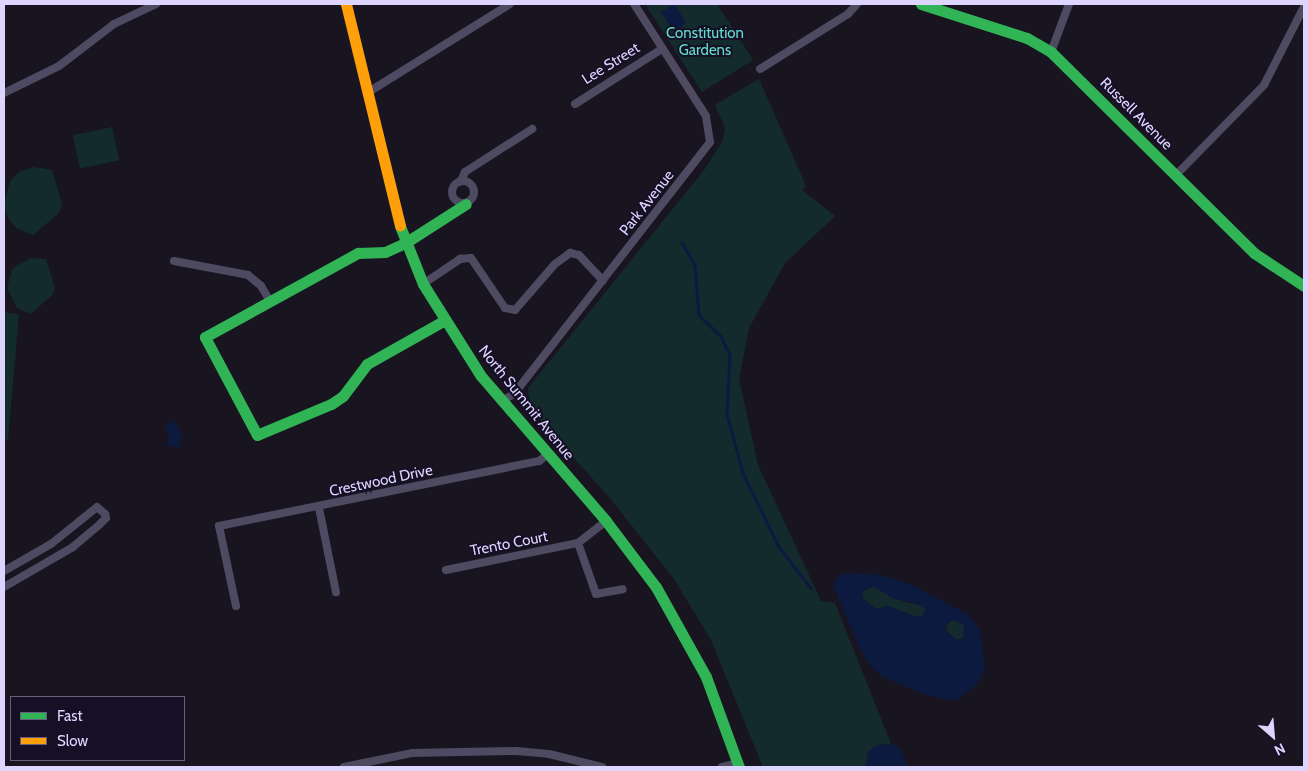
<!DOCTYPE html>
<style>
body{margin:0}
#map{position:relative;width:1308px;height:771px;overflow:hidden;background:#181521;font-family:Cabin,sans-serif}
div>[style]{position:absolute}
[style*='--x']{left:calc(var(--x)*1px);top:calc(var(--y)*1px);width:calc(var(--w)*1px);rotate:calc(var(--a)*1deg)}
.green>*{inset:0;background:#142b2e;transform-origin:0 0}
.round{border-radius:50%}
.water>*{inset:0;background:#0c1a40}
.stream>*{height:2.5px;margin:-1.25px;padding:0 1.25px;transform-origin:1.25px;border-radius:1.25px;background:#0c1a40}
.street>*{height:8px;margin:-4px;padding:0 4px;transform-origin:4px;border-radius:4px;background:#4e4a62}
.street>.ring{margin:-4px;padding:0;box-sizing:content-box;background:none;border:8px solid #4e4a62;border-radius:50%}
.fast>*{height:11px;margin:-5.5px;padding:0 5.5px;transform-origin:5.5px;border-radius:5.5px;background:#30b455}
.slow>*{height:11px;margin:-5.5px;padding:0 5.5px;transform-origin:5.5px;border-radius:5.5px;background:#ff9f0a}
span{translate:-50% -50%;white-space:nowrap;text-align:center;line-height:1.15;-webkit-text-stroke:4px #161026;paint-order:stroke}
.park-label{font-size:15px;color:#62ddcb}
.street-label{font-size:15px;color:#ded5fe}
.frame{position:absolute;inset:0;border:5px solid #ded5fe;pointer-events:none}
.legend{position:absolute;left:10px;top:696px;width:175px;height:65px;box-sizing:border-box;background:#161026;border:1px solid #665f7c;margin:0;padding:6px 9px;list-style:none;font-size:15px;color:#ded5fe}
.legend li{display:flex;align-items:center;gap:10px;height:25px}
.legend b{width:25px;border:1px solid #665f7c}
.north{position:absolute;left:1248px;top:711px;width:50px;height:50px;-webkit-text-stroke:4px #161026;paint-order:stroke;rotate:153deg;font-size:14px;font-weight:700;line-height:20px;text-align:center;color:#ded5fe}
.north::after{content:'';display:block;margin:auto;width:18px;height:22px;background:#ded5fe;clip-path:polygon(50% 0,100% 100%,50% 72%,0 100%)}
</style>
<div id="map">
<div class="green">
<div style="clip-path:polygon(645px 4px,717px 4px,753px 60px,702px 92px)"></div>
<div style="clip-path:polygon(759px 79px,806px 186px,802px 190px,835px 216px,785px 263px,749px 328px,739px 379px,758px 465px,821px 601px,835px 603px,891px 744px,877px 745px,868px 752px,866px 767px,763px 767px,711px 640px,674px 579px,609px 497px,530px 409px,528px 388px,705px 169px,723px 140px,725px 127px,715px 105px)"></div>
<div style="left:112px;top:127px;width:34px;height:40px;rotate:78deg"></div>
<div style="clip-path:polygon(33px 167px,52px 170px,62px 204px,59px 213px,33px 235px,16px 228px,8px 218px,4px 205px,10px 181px,19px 172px)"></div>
<div style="clip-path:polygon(31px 258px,46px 259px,55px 288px,52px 295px,31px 314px,17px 308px,7px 288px,12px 269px)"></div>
<div style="clip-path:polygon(4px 312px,19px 314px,8px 440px,4px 439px)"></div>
<div style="clip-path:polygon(873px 586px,905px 602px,924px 606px,926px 610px,922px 616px,917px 617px,888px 606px,876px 609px,863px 599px,862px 592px)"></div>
<div class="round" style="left:946px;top:620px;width:20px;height:20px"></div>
</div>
<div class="water">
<div style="clip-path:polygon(674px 4px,686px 22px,678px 30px,673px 30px,661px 12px)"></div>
<div style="clip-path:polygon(175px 421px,182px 435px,178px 448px,167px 445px,169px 435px,165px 426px)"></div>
<div style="clip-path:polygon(evenodd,844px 573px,881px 575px,912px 585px,969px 615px,980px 631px,985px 669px,977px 684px,956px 701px,929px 696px,883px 677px,870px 665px,858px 645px,834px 587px,835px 579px,844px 573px,873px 586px,894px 599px,916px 603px,926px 610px,922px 616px,917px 617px,888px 606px,876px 609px,863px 598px,862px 592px,873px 586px,844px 573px,952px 620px,963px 624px,964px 636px,961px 640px,956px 639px,945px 629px,945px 624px,952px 620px)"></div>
<div style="clip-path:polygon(891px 744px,899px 747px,908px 767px,866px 767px,868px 752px,877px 745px)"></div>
</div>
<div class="stream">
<div style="--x:682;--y:242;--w:26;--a:61"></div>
<div style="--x:695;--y:265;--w:50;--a:85.4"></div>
<div style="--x:699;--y:315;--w:30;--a:44"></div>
<div style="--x:721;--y:336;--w:21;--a:65"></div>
<div style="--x:730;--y:355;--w:59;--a:92.9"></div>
<div style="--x:727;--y:414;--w:61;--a:74.8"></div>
<div style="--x:743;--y:473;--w:82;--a:64.1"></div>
<div style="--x:779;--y:547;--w:52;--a:52"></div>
</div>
<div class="street">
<div style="--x:1051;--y:52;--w:51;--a:-69.4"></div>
<div style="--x:760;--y:69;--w:104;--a:-32"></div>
<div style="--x:848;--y:14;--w:13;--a:-48"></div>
<div style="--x:4;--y:93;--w:61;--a:-26.1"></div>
<div style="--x:59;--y:66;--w:69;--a:-37.4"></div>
<div style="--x:114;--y:24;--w:47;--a:-25.5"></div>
<div style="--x:367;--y:93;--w:168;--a:-31.9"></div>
<div style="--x:575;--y:104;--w:103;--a:-32.3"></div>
<div style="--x:1176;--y:175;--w:126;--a:-45.6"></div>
<div style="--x:1264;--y:85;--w:88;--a:-62.9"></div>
<div class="ring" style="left:452px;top:181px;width:14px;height:14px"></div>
<div style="--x:461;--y:181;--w:10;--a:-66"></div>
<div style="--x:465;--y:172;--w:80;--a:-32.7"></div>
<div style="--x:174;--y:261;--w:75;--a:10.7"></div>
<div style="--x:248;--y:275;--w:17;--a:40"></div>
<div style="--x:261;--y:286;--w:17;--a:59"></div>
<div style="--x:423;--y:284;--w:45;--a:-34"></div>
<div style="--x:460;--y:259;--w:11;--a:-5"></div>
<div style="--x:471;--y:258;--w:60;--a:55.8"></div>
<div style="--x:505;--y:308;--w:10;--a:11"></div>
<div style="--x:515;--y:310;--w:61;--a:-49"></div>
<div style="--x:555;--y:264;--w:19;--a:-36"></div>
<div style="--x:570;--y:253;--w:9;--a:13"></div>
<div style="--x:579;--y:255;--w:35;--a:47"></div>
<div style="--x:501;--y:401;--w:15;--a:-28"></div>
<div style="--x:514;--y:394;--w:319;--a:-52.1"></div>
<div style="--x:710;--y:142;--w:26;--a:-99"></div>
<div style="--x:706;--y:116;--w:133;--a:-122.7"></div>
<div style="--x:319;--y:508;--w:86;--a:78.6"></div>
<div style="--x:578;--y:543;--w:54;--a:70.6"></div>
<div style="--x:596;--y:594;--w:27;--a:-10"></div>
<div style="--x:446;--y:570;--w:135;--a:-11.6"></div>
<div style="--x:578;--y:543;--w:36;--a:-38"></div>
<div style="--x:4;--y:571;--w:54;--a:-29.9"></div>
<div style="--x:51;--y:544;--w:59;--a:-38.8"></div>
<div style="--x:97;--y:507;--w:11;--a:41"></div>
<div style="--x:105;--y:514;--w:4;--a:76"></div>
<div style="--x:106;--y:518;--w:10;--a:135"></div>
<div style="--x:99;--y:525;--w:34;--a:140"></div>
<div style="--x:73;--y:547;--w:80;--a:149.9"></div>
<div style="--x:236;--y:606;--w:82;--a:-102"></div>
<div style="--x:219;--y:526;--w:327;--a:-11.5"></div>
<div style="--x:539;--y:461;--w:10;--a:-37"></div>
<div style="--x:344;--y:767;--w:69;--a:-11.6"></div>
<div style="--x:412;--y:753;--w:104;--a:-1.1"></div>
<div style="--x:516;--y:751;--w:33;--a:5"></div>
<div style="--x:549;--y:754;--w:55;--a:13.8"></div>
<div style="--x:722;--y:767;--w:16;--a:-14"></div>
</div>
<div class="fast">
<div style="--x:921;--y:4;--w:111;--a:17.8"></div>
<div style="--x:1027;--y:38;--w:28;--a:30"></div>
<div style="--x:1051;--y:52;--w:286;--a:44.7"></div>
<div style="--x:1254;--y:253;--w:60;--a:33.4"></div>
<div style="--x:400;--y:226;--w:62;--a:68.4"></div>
<div style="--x:423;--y:284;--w:109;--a:57.8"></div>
<div style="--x:481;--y:376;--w:191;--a:49.2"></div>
<div style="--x:606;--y:521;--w:83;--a:52.9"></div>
<div style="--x:656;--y:587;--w:103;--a:60.9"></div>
<div style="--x:706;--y:677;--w:96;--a:69.9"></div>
<div style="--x:445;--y:320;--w:90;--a:150.6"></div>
<div style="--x:367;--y:364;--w:40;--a:127"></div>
<div style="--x:343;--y:396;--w:14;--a:146"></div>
<div style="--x:331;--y:404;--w:80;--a:157.3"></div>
<div style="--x:257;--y:435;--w:111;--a:-118"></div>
<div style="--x:205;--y:337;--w:175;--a:-28.8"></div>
<div style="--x:358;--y:253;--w:27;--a:-2"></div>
<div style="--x:385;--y:252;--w:22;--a:-24"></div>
<div style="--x:405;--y:243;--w:72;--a:-32.6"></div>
</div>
<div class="slow">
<div style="--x:346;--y:4;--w:228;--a:76.3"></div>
</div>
<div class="park-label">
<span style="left:705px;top:42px">Constitution<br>Gardens</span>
</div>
<div class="street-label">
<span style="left:611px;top:64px;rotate:-32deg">Lee Street</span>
<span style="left:1136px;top:114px;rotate:45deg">Russell Avenue</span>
<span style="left:647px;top:203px;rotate:-52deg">Park Avenue</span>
<span style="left:526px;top:403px;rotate:51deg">North Summit Avenue</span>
<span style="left:381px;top:481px;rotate:-12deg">Crestwood Drive</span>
<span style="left:509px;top:544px;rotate:-11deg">Trento Court</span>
</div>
<div class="frame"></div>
<ul class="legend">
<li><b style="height:6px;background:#30b455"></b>Fast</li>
<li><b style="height:6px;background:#ff9f0a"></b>Slow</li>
</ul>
<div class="north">N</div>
</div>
